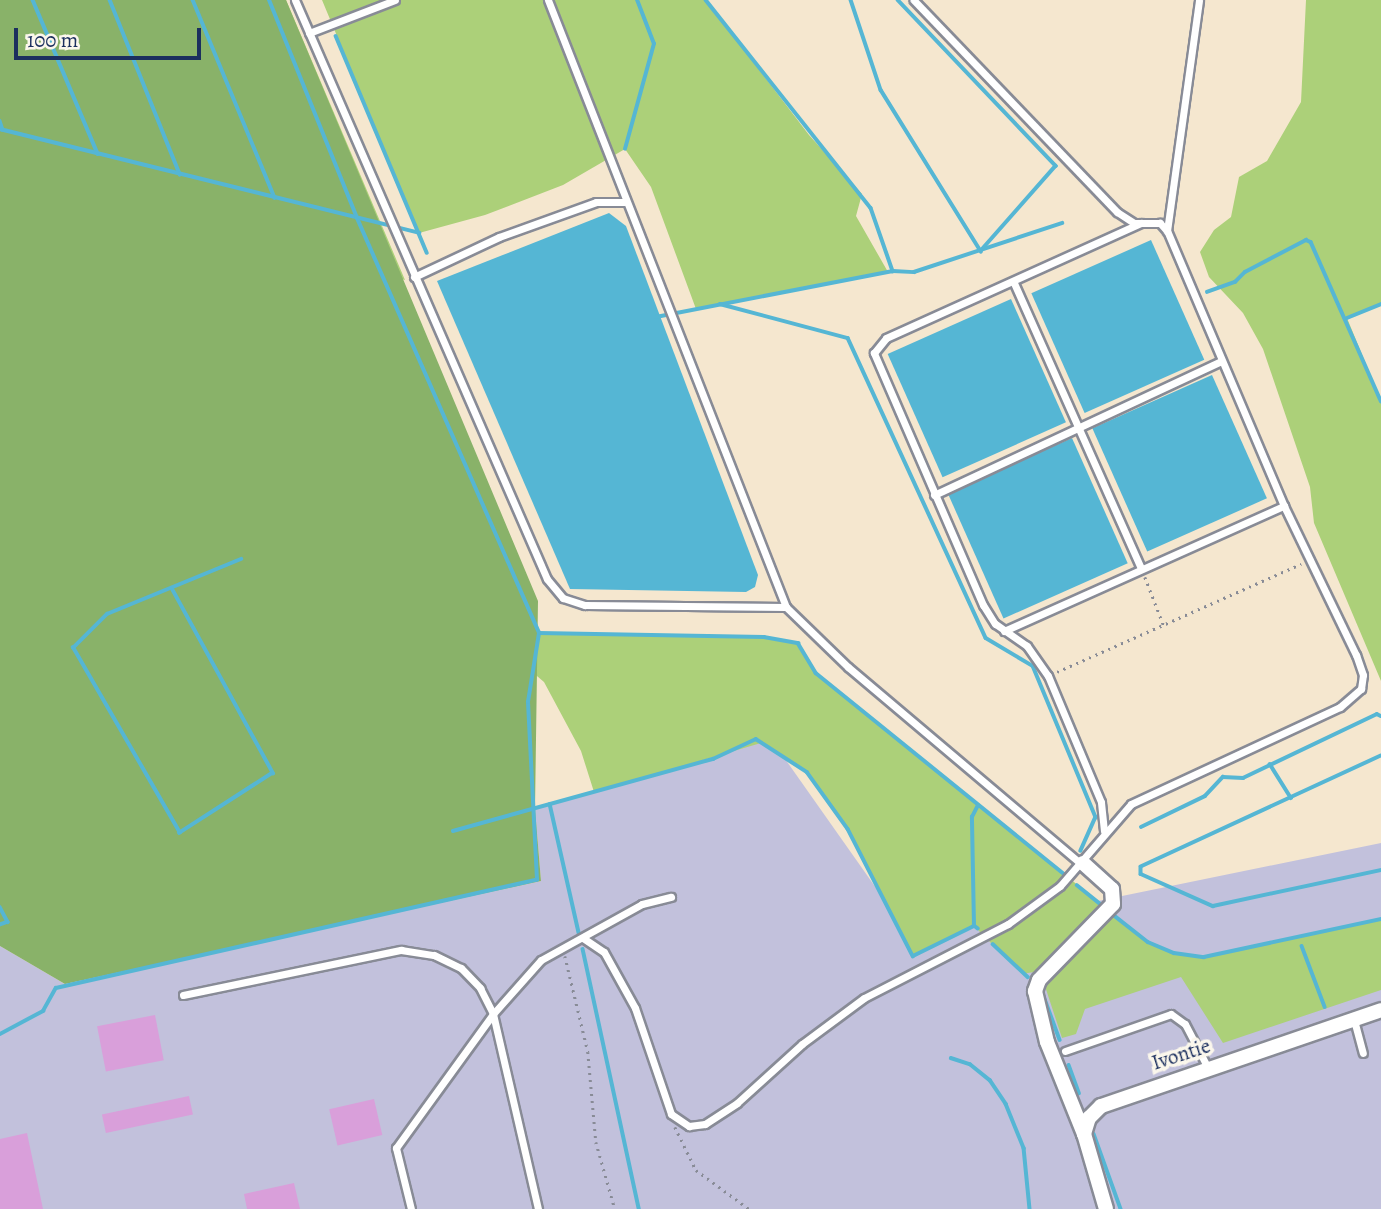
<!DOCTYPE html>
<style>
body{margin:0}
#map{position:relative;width:1381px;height:1209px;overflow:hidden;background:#f5e7cf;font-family:Alegreya,serif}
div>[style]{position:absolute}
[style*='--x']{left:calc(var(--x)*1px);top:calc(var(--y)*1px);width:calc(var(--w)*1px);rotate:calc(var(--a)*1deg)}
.industrial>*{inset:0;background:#c2c1dc}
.green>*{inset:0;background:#acd079}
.forest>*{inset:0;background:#89b269}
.water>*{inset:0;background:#55b6d4;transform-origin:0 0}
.stream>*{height:3.5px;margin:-1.75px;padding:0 1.75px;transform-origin:1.75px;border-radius:1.75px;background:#55b6d4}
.building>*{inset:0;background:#d99fda;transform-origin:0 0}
.path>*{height:2.5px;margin-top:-1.25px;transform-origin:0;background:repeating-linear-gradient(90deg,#888b96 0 2px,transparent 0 7px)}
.roads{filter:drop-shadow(2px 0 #888b96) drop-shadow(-2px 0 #888b96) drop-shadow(0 2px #888b96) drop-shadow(0 -2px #888b96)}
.service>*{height:7px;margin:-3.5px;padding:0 3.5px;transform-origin:3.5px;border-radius:3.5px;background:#fff}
.minor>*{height:14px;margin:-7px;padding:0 7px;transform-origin:7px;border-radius:7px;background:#fff}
span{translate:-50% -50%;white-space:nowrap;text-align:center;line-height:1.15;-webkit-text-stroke:7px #fbf7ec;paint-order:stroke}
.street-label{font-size:21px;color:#1b2f5e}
.scale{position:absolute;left:14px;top:28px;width:187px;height:32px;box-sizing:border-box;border:4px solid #1b2f5e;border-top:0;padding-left:9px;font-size:21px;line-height:24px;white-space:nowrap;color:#1b2f5e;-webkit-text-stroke:5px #fbf7ec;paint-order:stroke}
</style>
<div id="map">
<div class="industrial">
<div style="clip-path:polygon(771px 739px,912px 939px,1381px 843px,1381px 1209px,0 1209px,0 946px,65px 984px,541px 881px,535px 809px)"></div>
</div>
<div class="green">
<div style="clip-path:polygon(0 0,286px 0,405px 280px,382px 274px,539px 633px,764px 637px,798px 643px,816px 673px,1148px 942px,1174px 953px,1204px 957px,1381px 919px,1381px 990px,1223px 1043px,1181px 977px,1085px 1009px,1076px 1034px,1062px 1038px,1040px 971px,1022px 974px,974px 926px,913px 956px,848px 829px,807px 772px,761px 743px,594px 792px,581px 751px,544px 682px,517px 659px)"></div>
<div style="clip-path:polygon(322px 0,706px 0,809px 135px,862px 194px,856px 216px,888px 272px,696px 309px,651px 187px,625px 149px,563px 185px,485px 215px,419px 233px)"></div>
<div style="clip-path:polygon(1306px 0,1381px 0,1381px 304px,1347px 318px,1381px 401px,1381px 681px,1314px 523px,1310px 487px,1263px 349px,1243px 313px,1209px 277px,1200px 252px,1214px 230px,1231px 217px,1239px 177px,1267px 161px,1301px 102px)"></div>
</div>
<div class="forest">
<div style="clip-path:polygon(0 0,286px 0,538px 601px,535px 809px,541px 881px,65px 984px,0 946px)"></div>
</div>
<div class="water">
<div style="clip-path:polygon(609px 213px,626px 226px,758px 575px,755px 587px,746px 592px,570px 589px,437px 281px)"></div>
<div style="left:1151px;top:240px;width:131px;height:131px;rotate:66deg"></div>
<div style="left:1011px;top:299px;width:135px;height:135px;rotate:66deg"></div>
<div style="left:1212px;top:375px;width:135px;height:131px;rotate:66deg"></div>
<div style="left:1072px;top:438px;width:137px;height:136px;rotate:66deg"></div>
</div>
<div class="stream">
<div style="--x:33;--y:0;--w:167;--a:67.1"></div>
<div style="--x:110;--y:0;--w:188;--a:68.1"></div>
<div style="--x:193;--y:0;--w:214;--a:67.5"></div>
<div style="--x:706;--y:0;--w:265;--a:51.6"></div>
<div style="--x:871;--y:208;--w:67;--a:70.8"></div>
<div style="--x:851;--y:0;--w:95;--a:71.6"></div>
<div style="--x:881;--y:90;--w:190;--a:58.2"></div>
<div style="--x:898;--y:0;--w:229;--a:46.4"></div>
<div style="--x:1056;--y:166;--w:112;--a:131.4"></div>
<div style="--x:336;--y:36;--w:235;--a:67.2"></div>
<div style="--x:0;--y:121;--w:9;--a:72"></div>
<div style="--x:0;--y:129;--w:432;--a:13.9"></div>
<div style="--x:625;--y:149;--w:109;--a:-74.6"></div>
<div style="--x:654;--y:44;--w:47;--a:-111.1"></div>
<div style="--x:1207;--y:292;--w:30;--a:-20"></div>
<div style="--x:1235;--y:282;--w:14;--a:-45"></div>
<div style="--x:1245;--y:272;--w:69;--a:-27.7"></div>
<div style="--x:1306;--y:240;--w:5;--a:22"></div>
<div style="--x:1311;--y:242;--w:174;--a:66.2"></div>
<div style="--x:720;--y:304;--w:132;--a:14.9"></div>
<div style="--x:848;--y:338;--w:330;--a:65.3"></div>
<div style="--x:986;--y:638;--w:55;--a:30.8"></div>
<div style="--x:1033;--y:666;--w:164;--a:67.4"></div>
<div style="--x:1096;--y:817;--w:37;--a:114"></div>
<div style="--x:656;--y:317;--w:241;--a:-11"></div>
<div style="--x:893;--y:271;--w:21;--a:3"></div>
<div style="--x:914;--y:272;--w:156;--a:-18.3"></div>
<div style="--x:1347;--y:318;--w:37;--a:-22"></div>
<div style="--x:173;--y:590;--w:209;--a:61.3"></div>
<div style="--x:273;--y:773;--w:111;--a:147.2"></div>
<div style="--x:180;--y:833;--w:214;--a:-120"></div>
<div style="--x:73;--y:648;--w:48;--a:-45"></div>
<div style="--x:107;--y:614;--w:145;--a:-22.3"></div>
<div style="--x:539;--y:633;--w:225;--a:1"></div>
<div style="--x:764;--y:637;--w:35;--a:10"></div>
<div style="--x:798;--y:643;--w:35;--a:59"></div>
<div style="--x:816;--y:673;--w:319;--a:39"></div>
<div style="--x:1381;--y:756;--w:264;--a:155.2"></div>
<div style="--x:1141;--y:867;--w:7;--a:90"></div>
<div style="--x:1141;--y:874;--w:79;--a:24"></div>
<div style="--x:1213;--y:906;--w:172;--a:-12.1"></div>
<div style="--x:1270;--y:764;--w:40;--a:58"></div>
<div style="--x:550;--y:804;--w:132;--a:77.3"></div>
<div style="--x:1141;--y:827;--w:71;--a:-25.8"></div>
<div style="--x:1205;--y:796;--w:26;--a:-47"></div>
<div style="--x:1223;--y:777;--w:20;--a:3"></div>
<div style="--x:1243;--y:778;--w:148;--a:-25.5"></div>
<div style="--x:1377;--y:714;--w:4;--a:27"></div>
<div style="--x:453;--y:831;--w:270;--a:-15.5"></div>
<div style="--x:713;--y:759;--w:47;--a:-24.9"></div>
<div style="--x:756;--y:739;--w:61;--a:32.9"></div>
<div style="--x:807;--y:772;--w:70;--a:54.3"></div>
<div style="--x:848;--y:829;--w:143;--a:62.9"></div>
<div style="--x:913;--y:956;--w:68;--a:-26.2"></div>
<div style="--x:1077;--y:885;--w:36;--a:39"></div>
<div style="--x:0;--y:907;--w:17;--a:62"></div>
<div style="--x:8;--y:922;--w:9;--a:159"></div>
<div style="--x:1111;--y:913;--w:47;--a:38.1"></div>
<div style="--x:1148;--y:942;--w:28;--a:23"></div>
<div style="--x:1174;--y:953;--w:30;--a:8"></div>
<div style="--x:1204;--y:957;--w:181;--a:-12.1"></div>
<div style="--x:978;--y:929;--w:5;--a:-143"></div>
<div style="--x:974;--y:926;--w:109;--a:-91.1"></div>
<div style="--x:972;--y:817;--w:13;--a:-63"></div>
<div style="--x:993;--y:944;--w:48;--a:43.3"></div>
<div style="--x:1302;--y:946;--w:65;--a:69.3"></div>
<div style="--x:583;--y:949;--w:266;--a:77.8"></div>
<div style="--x:1042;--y:991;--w:52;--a:69.8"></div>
<div style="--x:0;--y:1034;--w:49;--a:-28.1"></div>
<div style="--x:43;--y:1011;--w:26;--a:-61"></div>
<div style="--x:56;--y:988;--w:493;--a:-12.7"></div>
<div style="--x:537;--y:880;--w:178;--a:-92.9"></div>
<div style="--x:528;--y:702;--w:70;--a:-80.9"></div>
<div style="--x:539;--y:633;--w:453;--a:-113.7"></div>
<div style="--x:357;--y:218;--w:235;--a:-112"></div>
<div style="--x:951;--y:1058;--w:20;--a:18"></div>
<div style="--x:970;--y:1064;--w:26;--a:39"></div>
<div style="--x:990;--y:1080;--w:29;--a:56"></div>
<div style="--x:1006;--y:1104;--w:48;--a:67.8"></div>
<div style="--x:1024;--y:1148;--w:61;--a:84.4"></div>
<div style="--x:1069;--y:1065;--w:30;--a:70"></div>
<div style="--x:1094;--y:1134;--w:80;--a:70.2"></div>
</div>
<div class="building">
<div style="left:155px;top:1015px;width:46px;height:59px;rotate:79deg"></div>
<div style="left:189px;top:1096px;width:19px;height:89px;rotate:78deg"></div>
<div style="left:374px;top:1099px;width:37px;height:46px;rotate:77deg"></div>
<div style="clip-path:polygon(27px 1133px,43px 1209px,0 1209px,0 1139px)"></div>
<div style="clip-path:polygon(294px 1183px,300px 1209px,247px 1209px,244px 1194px)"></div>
</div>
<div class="path">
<div style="--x:1145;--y:577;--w:53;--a:68.8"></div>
<div style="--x:1057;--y:672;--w:267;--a:-23.9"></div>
<div style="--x:565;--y:956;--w:99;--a:76.5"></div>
<div style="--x:588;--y:1052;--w:90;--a:84.9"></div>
<div style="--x:596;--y:1142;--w:70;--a:74.2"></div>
<div style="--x:675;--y:1127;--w:48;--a:64"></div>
<div style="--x:696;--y:1170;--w:66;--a:36.3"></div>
</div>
<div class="roads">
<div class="service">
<div style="--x:295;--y:0;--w:631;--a:66.48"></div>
<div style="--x:547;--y:579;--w:25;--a:50"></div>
<div style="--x:563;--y:598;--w:23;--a:18"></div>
<div style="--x:585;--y:605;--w:201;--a:0.6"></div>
<div style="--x:548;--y:0;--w:652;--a:68.59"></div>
<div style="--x:786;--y:607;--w:86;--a:44.1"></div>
<div style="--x:848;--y:667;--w:307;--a:40.2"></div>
<div style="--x:309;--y:33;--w:92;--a:-21"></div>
<div style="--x:1167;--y:231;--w:233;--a:-82.1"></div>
<div style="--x:414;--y:277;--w:94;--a:-25.2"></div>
<div style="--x:499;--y:237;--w:103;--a:-19.8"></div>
<div style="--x:596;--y:202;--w:28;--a:0"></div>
<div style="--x:1014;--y:283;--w:312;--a:66"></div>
<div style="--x:934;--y:495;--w:317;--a:-25"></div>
<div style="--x:1004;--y:631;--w:307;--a:-24.1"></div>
<div style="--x:1104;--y:831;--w:29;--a:-96"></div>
<div style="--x:1101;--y:802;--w:137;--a:-112.8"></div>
<div style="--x:1048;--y:676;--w:37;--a:-125"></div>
<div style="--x:1027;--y:646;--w:39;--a:-145"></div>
<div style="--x:995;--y:624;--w:22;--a:-122"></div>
<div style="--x:983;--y:605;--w:275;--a:-113.4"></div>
<div style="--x:874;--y:353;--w:19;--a:-51"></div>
<div style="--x:886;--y:338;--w:280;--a:-24.3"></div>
<div style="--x:583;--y:938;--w:25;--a:34"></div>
<div style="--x:604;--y:952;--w:64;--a:61"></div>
<div style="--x:635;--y:1008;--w:112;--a:71.2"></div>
<div style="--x:671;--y:1114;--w:22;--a:34"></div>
<div style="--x:689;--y:1126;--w:16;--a:-7"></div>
<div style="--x:705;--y:1124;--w:38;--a:-33"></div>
<div style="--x:737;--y:1103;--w:88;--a:-42.2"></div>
<div style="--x:802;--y:1044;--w:77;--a:-36.6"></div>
<div style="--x:864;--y:998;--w:162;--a:-27.2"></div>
<div style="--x:1008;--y:924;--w:64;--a:-36.2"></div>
<div style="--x:1060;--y:886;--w:108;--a:-49.1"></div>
<div style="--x:1131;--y:804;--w:230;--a:-24.9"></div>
<div style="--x:1340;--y:707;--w:28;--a:-41"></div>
<div style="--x:1361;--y:689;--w:14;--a:-82"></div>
<div style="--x:1363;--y:675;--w:21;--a:-109"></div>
<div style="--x:1356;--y:655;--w:165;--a:-115.8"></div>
<div style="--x:1284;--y:506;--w:299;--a:-113"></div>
<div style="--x:1167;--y:231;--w:11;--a:-131"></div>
<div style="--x:1160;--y:223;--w:26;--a:180"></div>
<div style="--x:1134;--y:223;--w:20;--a:-147"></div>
<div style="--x:1117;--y:212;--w:294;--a:-133.8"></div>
<div style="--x:183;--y:995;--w:223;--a:-11.7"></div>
<div style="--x:401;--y:950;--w:33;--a:9"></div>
<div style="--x:434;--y:955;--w:30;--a:26"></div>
<div style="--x:461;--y:968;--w:28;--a:46"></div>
<div style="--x:480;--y:988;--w:29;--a:63"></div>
<div style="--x:493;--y:1014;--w:200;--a:77"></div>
<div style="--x:1354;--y:1020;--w:34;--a:75"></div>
<div style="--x:1065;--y:1051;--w:112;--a:-19.2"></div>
<div style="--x:1171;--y:1014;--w:17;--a:36"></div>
<div style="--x:1185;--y:1024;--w:50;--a:62.4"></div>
<div style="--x:411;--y:1209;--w:63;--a:-103.8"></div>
<div style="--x:396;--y:1148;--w:165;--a:-54.1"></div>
<div style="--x:493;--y:1014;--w:72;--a:-48.4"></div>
<div style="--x:541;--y:960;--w:115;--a:-29"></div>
<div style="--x:642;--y:904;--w:30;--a:-14"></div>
</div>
<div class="minor">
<div style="--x:1083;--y:863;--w:39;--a:42"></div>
<div style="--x:1112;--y:889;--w:15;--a:86"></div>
<div style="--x:1113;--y:904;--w:106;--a:134.2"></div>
<div style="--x:1039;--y:980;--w:12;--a:110"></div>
<div style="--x:1035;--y:991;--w:52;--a:76.8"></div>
<div style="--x:1047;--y:1042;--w:99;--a:68.1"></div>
<div style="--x:1106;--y:1209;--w:78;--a:-106.3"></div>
<div style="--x:1084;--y:1134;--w:17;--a:-73"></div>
<div style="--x:1089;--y:1118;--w:17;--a:-45"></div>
<div style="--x:1101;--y:1106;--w:296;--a:-18.9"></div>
</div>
</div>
<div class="street-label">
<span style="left:1181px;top:1054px;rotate:-18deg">Ivontie</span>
</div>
<div class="scale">100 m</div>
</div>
